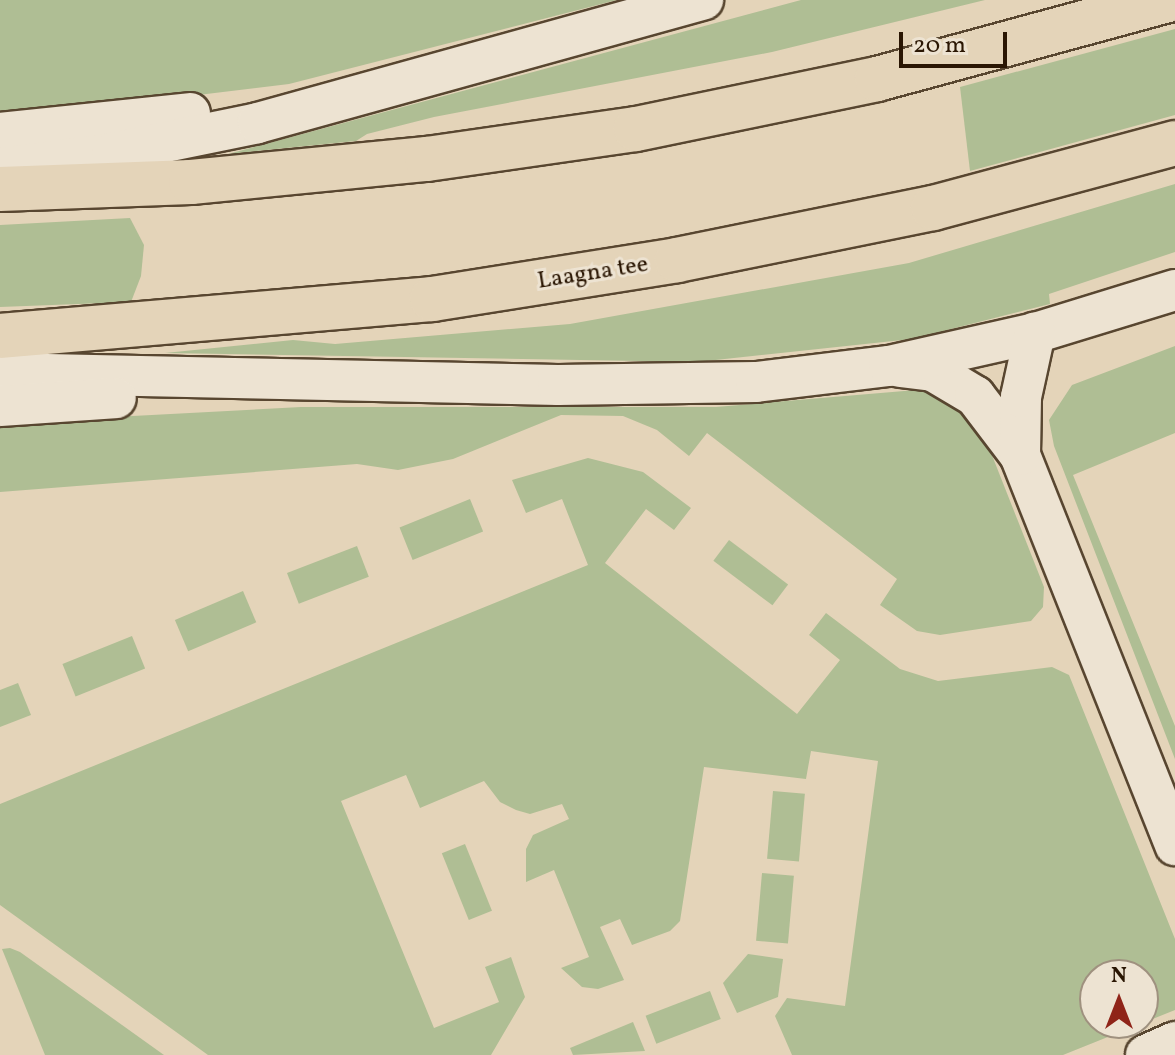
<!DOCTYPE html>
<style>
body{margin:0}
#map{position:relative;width:1175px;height:1055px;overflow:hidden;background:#e4d4b9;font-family:Vollkorn,serif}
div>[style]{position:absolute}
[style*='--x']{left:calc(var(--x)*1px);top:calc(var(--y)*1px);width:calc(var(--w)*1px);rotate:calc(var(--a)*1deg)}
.green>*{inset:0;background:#afbe94;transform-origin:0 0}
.roads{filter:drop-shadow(2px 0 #584630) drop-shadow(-2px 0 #584630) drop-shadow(0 2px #584630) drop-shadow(0 -2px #584630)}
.tertiary>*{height:40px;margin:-20px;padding:0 20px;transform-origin:20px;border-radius:20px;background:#ede3d2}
.primary>*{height:44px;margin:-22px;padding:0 22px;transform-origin:22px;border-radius:22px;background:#e4d4b9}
span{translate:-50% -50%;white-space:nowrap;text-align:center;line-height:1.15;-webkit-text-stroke:6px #ede3d2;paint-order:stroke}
.street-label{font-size:24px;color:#2a1603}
.north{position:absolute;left:1079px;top:959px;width:80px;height:80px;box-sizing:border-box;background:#ede3d2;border:2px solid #9f917f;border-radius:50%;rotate:0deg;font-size:22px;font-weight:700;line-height:32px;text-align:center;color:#2a1603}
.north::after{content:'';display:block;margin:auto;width:28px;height:36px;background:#8f2418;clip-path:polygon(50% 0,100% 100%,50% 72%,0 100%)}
.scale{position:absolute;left:899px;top:32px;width:108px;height:36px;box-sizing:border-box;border:4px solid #2a1603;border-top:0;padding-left:10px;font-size:24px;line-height:28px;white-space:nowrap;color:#2a1603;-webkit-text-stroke:6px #ede3d2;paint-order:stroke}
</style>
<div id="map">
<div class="green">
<div style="clip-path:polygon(0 0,617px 0,289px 84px,0 119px)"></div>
<div style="clip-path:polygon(801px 0,985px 0,772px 52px,434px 117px,367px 134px,356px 141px,228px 154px)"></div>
<div style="clip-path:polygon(1175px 29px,1175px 115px,970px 171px,960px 87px)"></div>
<div style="clip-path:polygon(1175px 184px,1175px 252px,1049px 294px,1050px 304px,912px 339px,697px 362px,165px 353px,293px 340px,335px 344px,570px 324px,909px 263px)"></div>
<div style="clip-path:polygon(130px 218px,144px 245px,141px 276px,131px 302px,0 307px,0 225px)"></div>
<div style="clip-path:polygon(1175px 346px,1175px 433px,1073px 475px,1175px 726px,1175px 759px,1054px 446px,1049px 420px,1072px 385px)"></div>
<div style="clip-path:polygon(916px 390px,936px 392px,965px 411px,984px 435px,1044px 587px,1043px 607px,1031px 621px,940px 635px,917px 631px,880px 605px,897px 579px,707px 433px,689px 456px,657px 430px,623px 416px,561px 415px,453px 459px,398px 470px,357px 464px,0 492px,0 423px,301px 407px,716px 407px)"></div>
<div style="clip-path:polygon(evenodd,588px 458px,643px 472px,691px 508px,674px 530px,646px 509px,605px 563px,797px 714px,840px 660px,809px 635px,826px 613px,900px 669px,938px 681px,1052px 667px,1069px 675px,1175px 939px,1175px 1010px,1063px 1055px,792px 1055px,775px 1016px,787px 998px,845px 1006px,878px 761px,811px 751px,806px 779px,704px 767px,680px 921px,670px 931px,632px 945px,620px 919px,600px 927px,624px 980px,598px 989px,582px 987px,561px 968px,589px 957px,554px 870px,526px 882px,526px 849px,533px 835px,569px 819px,562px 804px,530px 814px,516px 810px,500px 802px,484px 781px,420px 808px,406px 775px,341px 801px,434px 1028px,499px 1002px,485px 967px,511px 957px,525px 997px,491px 1055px,208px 1055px,0 905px,0 804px,588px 565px,562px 499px,526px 513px,512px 480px,588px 458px,1143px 975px,1143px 1023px,1095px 1023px,1095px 975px,1143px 975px)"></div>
<div style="left:470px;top:499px;width:35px;height:76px;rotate:68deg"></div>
<div style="left:729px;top:540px;width:74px;height:26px;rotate:37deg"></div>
<div style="left:357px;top:546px;width:33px;height:75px;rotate:69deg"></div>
<div style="left:243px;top:591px;width:34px;height:74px;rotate:67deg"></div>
<div style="left:132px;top:636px;width:35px;height:75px;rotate:68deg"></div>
<div style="clip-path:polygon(18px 683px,31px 715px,0 727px,0 690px)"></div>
<div style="left:773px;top:791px;width:32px;height:68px;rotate:5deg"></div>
<div style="left:465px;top:844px;width:72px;height:25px;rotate:68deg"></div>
<div style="left:762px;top:873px;width:32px;height:68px;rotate:5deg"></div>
<div style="clip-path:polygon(10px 948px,20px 952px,164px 1055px,45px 1055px,2px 949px)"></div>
<div style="clip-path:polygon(748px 954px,783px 959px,778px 997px,737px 1013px,723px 983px)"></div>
<div style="left:710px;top:991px;width:30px;height:69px;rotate:69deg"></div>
<div style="clip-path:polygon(633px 1022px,645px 1051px,573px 1055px,570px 1048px)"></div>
</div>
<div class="roads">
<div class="tertiary">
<div style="--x:0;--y:133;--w:191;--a:-6"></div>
<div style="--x:0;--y:168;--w:113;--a:-7.6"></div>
<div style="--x:112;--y:153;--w:149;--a:-11.6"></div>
<div style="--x:258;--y:123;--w:462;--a:-15.5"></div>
<div style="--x:900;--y:367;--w:33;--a:7"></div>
<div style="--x:933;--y:371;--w:49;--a:30.8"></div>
<div style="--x:975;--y:396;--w:74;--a:52.7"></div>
<div style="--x:1020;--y:455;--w:420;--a:68.3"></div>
<div style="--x:0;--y:373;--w:558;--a:1.23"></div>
<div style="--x:558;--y:385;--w:198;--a:-0.9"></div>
<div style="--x:756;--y:382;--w:134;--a:-6.9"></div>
<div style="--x:889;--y:366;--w:150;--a:-12.7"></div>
<div style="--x:1035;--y:333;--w:146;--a:-17.1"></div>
<div style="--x:0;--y:406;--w:116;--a:-3.9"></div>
<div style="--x:1020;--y:455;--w:58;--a:-89"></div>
<div style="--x:1021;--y:397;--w:66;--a:-77.7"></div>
<div style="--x:1146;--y:1055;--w:32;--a:-24"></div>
</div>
<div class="primary">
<div style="--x:0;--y:189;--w:191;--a:-2.1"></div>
<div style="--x:191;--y:182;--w:237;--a:-5.6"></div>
<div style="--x:427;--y:159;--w:211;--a:-8.2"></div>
<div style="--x:636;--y:129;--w:246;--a:-11.7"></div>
<div style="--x:877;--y:79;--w:301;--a:-15.2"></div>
<div style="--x:0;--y:336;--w:434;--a:-4.9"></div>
<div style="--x:432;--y:299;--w:248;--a:-9"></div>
<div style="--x:677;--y:260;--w:261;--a:-11.5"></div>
<div style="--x:933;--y:208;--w:251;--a:-15"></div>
</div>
</div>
<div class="street-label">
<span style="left:593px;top:274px;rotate:-9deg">Laagna tee</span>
</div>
<div class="north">N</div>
<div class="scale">20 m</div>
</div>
